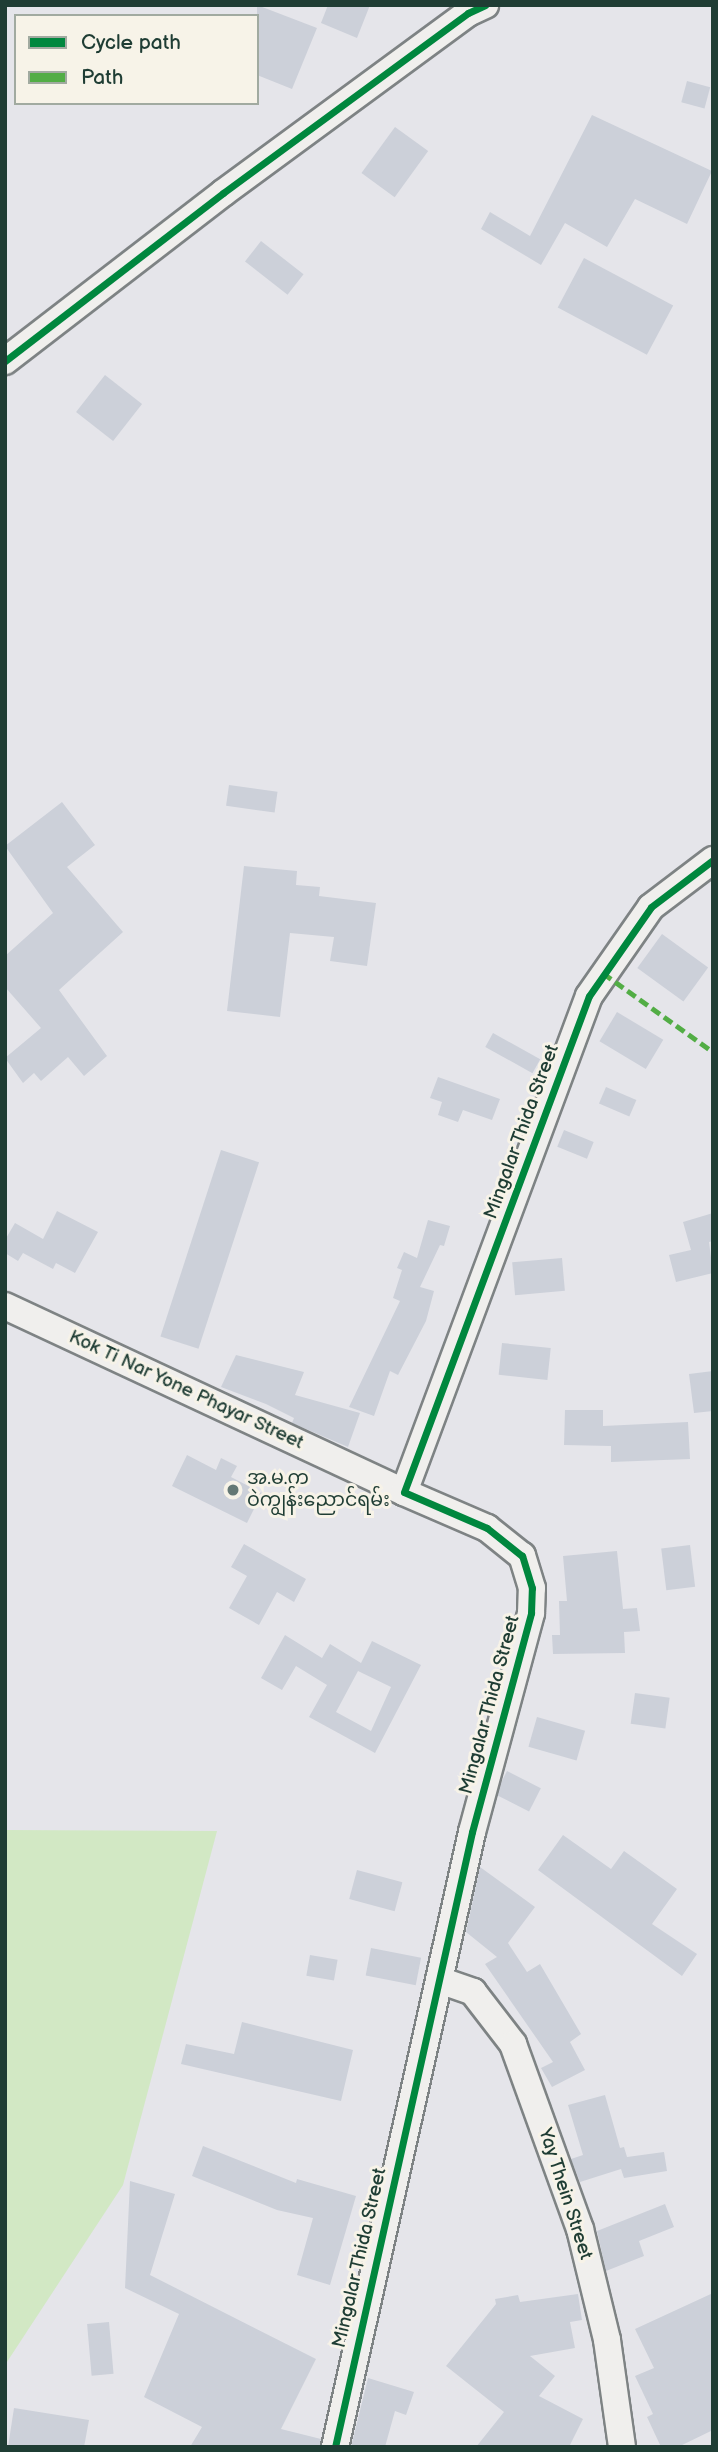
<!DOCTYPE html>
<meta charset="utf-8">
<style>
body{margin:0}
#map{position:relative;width:718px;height:2452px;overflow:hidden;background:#e5e5ea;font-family:"Balsamiq Sans","Noto Sans Myanmar",sans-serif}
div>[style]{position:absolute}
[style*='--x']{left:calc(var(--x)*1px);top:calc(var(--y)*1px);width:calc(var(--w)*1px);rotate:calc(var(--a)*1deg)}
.green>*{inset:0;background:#d2e8c4}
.building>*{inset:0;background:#ccd0d9;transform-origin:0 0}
.roads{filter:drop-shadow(2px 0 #7e8384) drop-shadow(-2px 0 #7e8384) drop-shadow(0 2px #7e8384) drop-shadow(0 -2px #7e8384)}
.minor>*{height:26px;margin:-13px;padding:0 13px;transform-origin:13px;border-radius:13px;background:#f0efed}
.quiet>*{height:5px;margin-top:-2.5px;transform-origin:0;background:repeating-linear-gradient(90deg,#52ad45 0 10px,transparent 0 15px)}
.cycleway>*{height:7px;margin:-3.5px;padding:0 3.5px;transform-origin:3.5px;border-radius:3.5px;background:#00873e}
.dots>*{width:19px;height:19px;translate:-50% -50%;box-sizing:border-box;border:4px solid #f7f3e8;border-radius:50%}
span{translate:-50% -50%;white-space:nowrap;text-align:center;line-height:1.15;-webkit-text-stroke:6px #f7f3e8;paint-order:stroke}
.street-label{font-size:19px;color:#1f3d34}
.poi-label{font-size:19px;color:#1f3d34}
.left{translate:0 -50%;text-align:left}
.frame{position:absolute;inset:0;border:7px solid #1f3d34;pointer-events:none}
.legend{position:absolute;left:14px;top:14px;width:245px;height:91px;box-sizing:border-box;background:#f7f3e8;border:2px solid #a1aaa0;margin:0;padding:9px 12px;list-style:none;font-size:21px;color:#1f3d34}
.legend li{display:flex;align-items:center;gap:14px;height:35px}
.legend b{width:35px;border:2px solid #a1aaa0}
</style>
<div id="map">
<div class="green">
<div style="clip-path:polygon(5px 1830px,217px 1831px,123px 2185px,5px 2365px)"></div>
</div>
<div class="building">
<div style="clip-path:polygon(257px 5px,317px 28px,292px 89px,257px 75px)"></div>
<div style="clip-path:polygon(328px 5px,370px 5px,357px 38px,321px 23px)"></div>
<div style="left:687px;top:81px;width:24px;height:22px;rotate:15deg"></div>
<div style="clip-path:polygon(592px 115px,712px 171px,687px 224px,635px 199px,607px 247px,565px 223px,541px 265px,481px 229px,490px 212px,530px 236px)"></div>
<div style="left:395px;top:127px;width:41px;height:57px;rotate:36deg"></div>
<div style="left:261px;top:241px;width:54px;height:26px;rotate:38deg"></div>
<div style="left:584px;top:258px;width:101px;height:56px;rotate:28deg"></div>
<div style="left:105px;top:375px;width:47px;height:47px;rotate:38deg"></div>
<div style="left:229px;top:785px;width:49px;height:21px;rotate:8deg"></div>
<div style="clip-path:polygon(62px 802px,95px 845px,67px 867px,123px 932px,59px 990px,107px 1056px,84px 1076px,68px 1057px,41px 1081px,34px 1073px,23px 1083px,5px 1058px,41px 1028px,5px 987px,5px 956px,53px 913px,5px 846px)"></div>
<div style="clip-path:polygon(244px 866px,297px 871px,296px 885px,320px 887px,319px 896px,376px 903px,367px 966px,330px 961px,334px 937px,290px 933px,280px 1017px,227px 1011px)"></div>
<div style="left:662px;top:934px;width:57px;height:42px;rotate:36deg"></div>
<div style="left:617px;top:1012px;width:54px;height:34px;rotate:31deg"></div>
<div style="left:493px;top:1033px;width:54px;height:16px;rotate:29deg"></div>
<div style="clip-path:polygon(438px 1077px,500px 1099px,492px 1120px,463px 1110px,458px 1122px,438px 1115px,442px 1102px,430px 1098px)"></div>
<div style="left:606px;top:1087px;width:33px;height:18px;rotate:23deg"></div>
<div style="left:564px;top:1130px;width:32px;height:18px;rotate:22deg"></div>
<div style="left:221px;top:1150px;width:40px;height:196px;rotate:18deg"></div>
<div style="clip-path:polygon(57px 1211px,98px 1232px,75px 1273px,56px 1263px,53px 1269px,23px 1253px,18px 1261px,5px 1253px,5px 1240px,15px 1223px,43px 1239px)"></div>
<div style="clip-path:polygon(713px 1213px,713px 1241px,709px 1242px,713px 1273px,676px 1282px,669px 1255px,691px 1250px,683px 1222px)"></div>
<div style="clip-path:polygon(428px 1220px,450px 1226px,444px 1246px,440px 1245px,420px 1287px,434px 1291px,426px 1321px,398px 1375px,390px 1371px,374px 1416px,349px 1407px,400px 1301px,393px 1298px,402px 1270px,397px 1268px,404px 1252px,417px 1258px)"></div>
<div style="left:562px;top:1258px;width:33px;height:50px;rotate:85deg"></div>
<div style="left:502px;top:1343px;width:49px;height:32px;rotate:6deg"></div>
<div style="clip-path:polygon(236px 1355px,304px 1372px,295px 1395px,360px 1413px,348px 1447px,292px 1423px,294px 1418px,266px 1404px,221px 1387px)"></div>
<div style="clip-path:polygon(713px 1371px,713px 1411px,694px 1413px,689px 1374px)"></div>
<div style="clip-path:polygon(565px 1410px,603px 1410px,603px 1426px,688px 1422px,690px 1459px,611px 1462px,611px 1446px,564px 1445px)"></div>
<div style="clip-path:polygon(187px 1455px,216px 1470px,221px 1458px,237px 1466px,231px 1477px,262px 1493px,247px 1523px,172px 1486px)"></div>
<div style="clip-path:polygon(244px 1544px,306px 1579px,294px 1602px,277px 1592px,259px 1625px,229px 1608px,247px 1576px,231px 1567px)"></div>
<div style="left:690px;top:1545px;width:42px;height:29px;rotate:83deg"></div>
<div style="clip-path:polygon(617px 1551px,623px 1609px,637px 1608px,640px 1631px,624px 1632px,625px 1653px,553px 1654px,552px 1635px,560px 1635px,559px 1601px,567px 1601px,563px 1556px)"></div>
<div style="clip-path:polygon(evenodd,285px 1635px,322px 1658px,330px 1644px,361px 1663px,372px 1641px,421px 1665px,375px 1753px,309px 1717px,327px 1685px,296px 1666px,282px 1690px,261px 1678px,285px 1635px,358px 1671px,391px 1687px,371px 1731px,336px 1712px,358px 1671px)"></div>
<div style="left:635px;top:1693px;width:35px;height:31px;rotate:8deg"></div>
<div style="left:537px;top:1717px;width:50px;height:31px;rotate:16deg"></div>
<div style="left:507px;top:1771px;width:38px;height:26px;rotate:27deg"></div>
<div style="clip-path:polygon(563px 1835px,611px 1869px,624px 1851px,677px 1889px,652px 1924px,697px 1954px,682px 1976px,538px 1870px)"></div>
<div style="clip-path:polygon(480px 1867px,535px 1907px,508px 1943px,527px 1972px,540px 1964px,581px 2034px,570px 2042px,585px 2070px,552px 2087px,541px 2068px,553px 2062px,485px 1964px,497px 1957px,466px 1932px)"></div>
<div style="left:357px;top:1870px;width:47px;height:30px;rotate:15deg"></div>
<div style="left:371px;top:1948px;width:51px;height:28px;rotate:11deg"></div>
<div style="left:310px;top:1955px;width:28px;height:21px;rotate:10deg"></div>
<div style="clip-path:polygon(242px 2022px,353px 2050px,341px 2101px,181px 2064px,186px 2044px,234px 2054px)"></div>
<div style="clip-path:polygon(605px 2095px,620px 2148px,624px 2147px,627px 2157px,664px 2152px,667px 2171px,624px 2178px,621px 2169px,580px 2182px,571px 2159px,583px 2155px,568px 2105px)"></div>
<div style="clip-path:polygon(203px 2146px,296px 2183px,297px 2179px,356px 2196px,330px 2285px,297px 2275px,313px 2218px,277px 2210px,192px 2176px)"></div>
<div style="clip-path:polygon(130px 2181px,175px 2194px,150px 2275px,316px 2359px,281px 2429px,321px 2439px,320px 2447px,190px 2447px,202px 2427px,144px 2397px,179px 2314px,125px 2288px)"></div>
<div style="clip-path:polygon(665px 2204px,674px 2227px,639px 2241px,644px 2256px,606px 2271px,597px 2231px)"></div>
<div style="clip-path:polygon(713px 2293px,713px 2430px,678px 2447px,661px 2447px,647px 2417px,653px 2414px,635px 2376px,654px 2368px,635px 2329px)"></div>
<div style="clip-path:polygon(578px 2294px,582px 2320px,570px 2322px,575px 2348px,530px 2356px,555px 2376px,539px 2396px,583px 2419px,569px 2447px,476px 2447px,504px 2412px,446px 2366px,496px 2304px,495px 2299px,518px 2295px,520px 2302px)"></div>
<div style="left:109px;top:2322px;width:52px;height:22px;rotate:85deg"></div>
<div style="clip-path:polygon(368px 2378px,414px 2392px,406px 2415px,395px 2411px,385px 2447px,351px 2447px)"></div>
<div style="clip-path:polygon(14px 2408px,89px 2420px,84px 2447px,8px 2447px)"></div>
</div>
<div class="roads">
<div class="minor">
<div style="--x:5;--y:361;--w:275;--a:-37.6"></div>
<div style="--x:223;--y:193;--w:304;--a:-36.3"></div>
<div style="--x:468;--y:13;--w:19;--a:-25"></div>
<div style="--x:5;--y:1306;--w:440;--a:25"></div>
<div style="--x:439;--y:1980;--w:36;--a:19"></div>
<div style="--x:473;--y:1992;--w:66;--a:52.4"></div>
<div style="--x:513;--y:2044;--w:197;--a:70.1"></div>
<div style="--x:580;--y:2229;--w:114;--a:76.3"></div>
<div style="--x:607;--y:2340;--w:108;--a:82"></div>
<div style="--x:335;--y:2447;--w:630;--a:-77.44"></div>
<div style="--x:472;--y:1832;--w:227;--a:-74.9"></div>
<div style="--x:531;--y:1613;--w:25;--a:-88"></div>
<div style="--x:532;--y:1588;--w:34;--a:-107"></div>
<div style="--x:522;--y:1556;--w:45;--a:-141.3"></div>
<div style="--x:487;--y:1528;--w:90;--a:-156.6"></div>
<div style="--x:404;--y:1492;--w:529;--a:-69.55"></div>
<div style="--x:589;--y:996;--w:108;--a:-55.1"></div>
<div style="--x:651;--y:907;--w:78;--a:-37.2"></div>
</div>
</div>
<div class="quiet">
<div style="--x:603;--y:973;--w:130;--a:35.6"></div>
</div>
<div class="cycleway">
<div style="--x:5;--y:361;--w:275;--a:-37.6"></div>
<div style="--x:223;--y:193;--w:304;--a:-36.3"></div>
<div style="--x:468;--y:13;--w:19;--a:-25"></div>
<div style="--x:335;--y:2447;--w:630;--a:-77.44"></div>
<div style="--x:472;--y:1832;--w:227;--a:-74.9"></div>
<div style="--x:531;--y:1613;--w:25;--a:-88"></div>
<div style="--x:532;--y:1588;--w:34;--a:-107"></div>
<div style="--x:522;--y:1556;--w:45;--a:-141.3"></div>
<div style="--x:487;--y:1528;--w:90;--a:-156.6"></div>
<div style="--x:404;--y:1492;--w:529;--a:-69.55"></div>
<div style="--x:589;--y:996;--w:108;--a:-55.1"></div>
<div style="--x:651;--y:907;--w:78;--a:-37.2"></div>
</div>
<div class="dots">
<div style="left:233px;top:1490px;background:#647874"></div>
</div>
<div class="street-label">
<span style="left:522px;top:1132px;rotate:-70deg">Mingalar Thida Street</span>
<span style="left:186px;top:1390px;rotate:25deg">Kok Ti Nar Yone Phayar Street</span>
<span style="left:490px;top:1705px;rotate:-75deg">Mingalar Thida Street</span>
<span style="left:565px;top:2194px;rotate:72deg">Yay Thein Street</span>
<span style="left:360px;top:2258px;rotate:-77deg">Mingalar Thida Street</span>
</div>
<div class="poi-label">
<span class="left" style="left:247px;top:1490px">အ.မ.က<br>ဝဲကျွန်းညောင်ရမ်း</span>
</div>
<div class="frame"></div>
<ul class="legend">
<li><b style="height:9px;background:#00873e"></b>Cycle path</li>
<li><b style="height:9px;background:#52ad45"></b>Path</li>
</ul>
</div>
